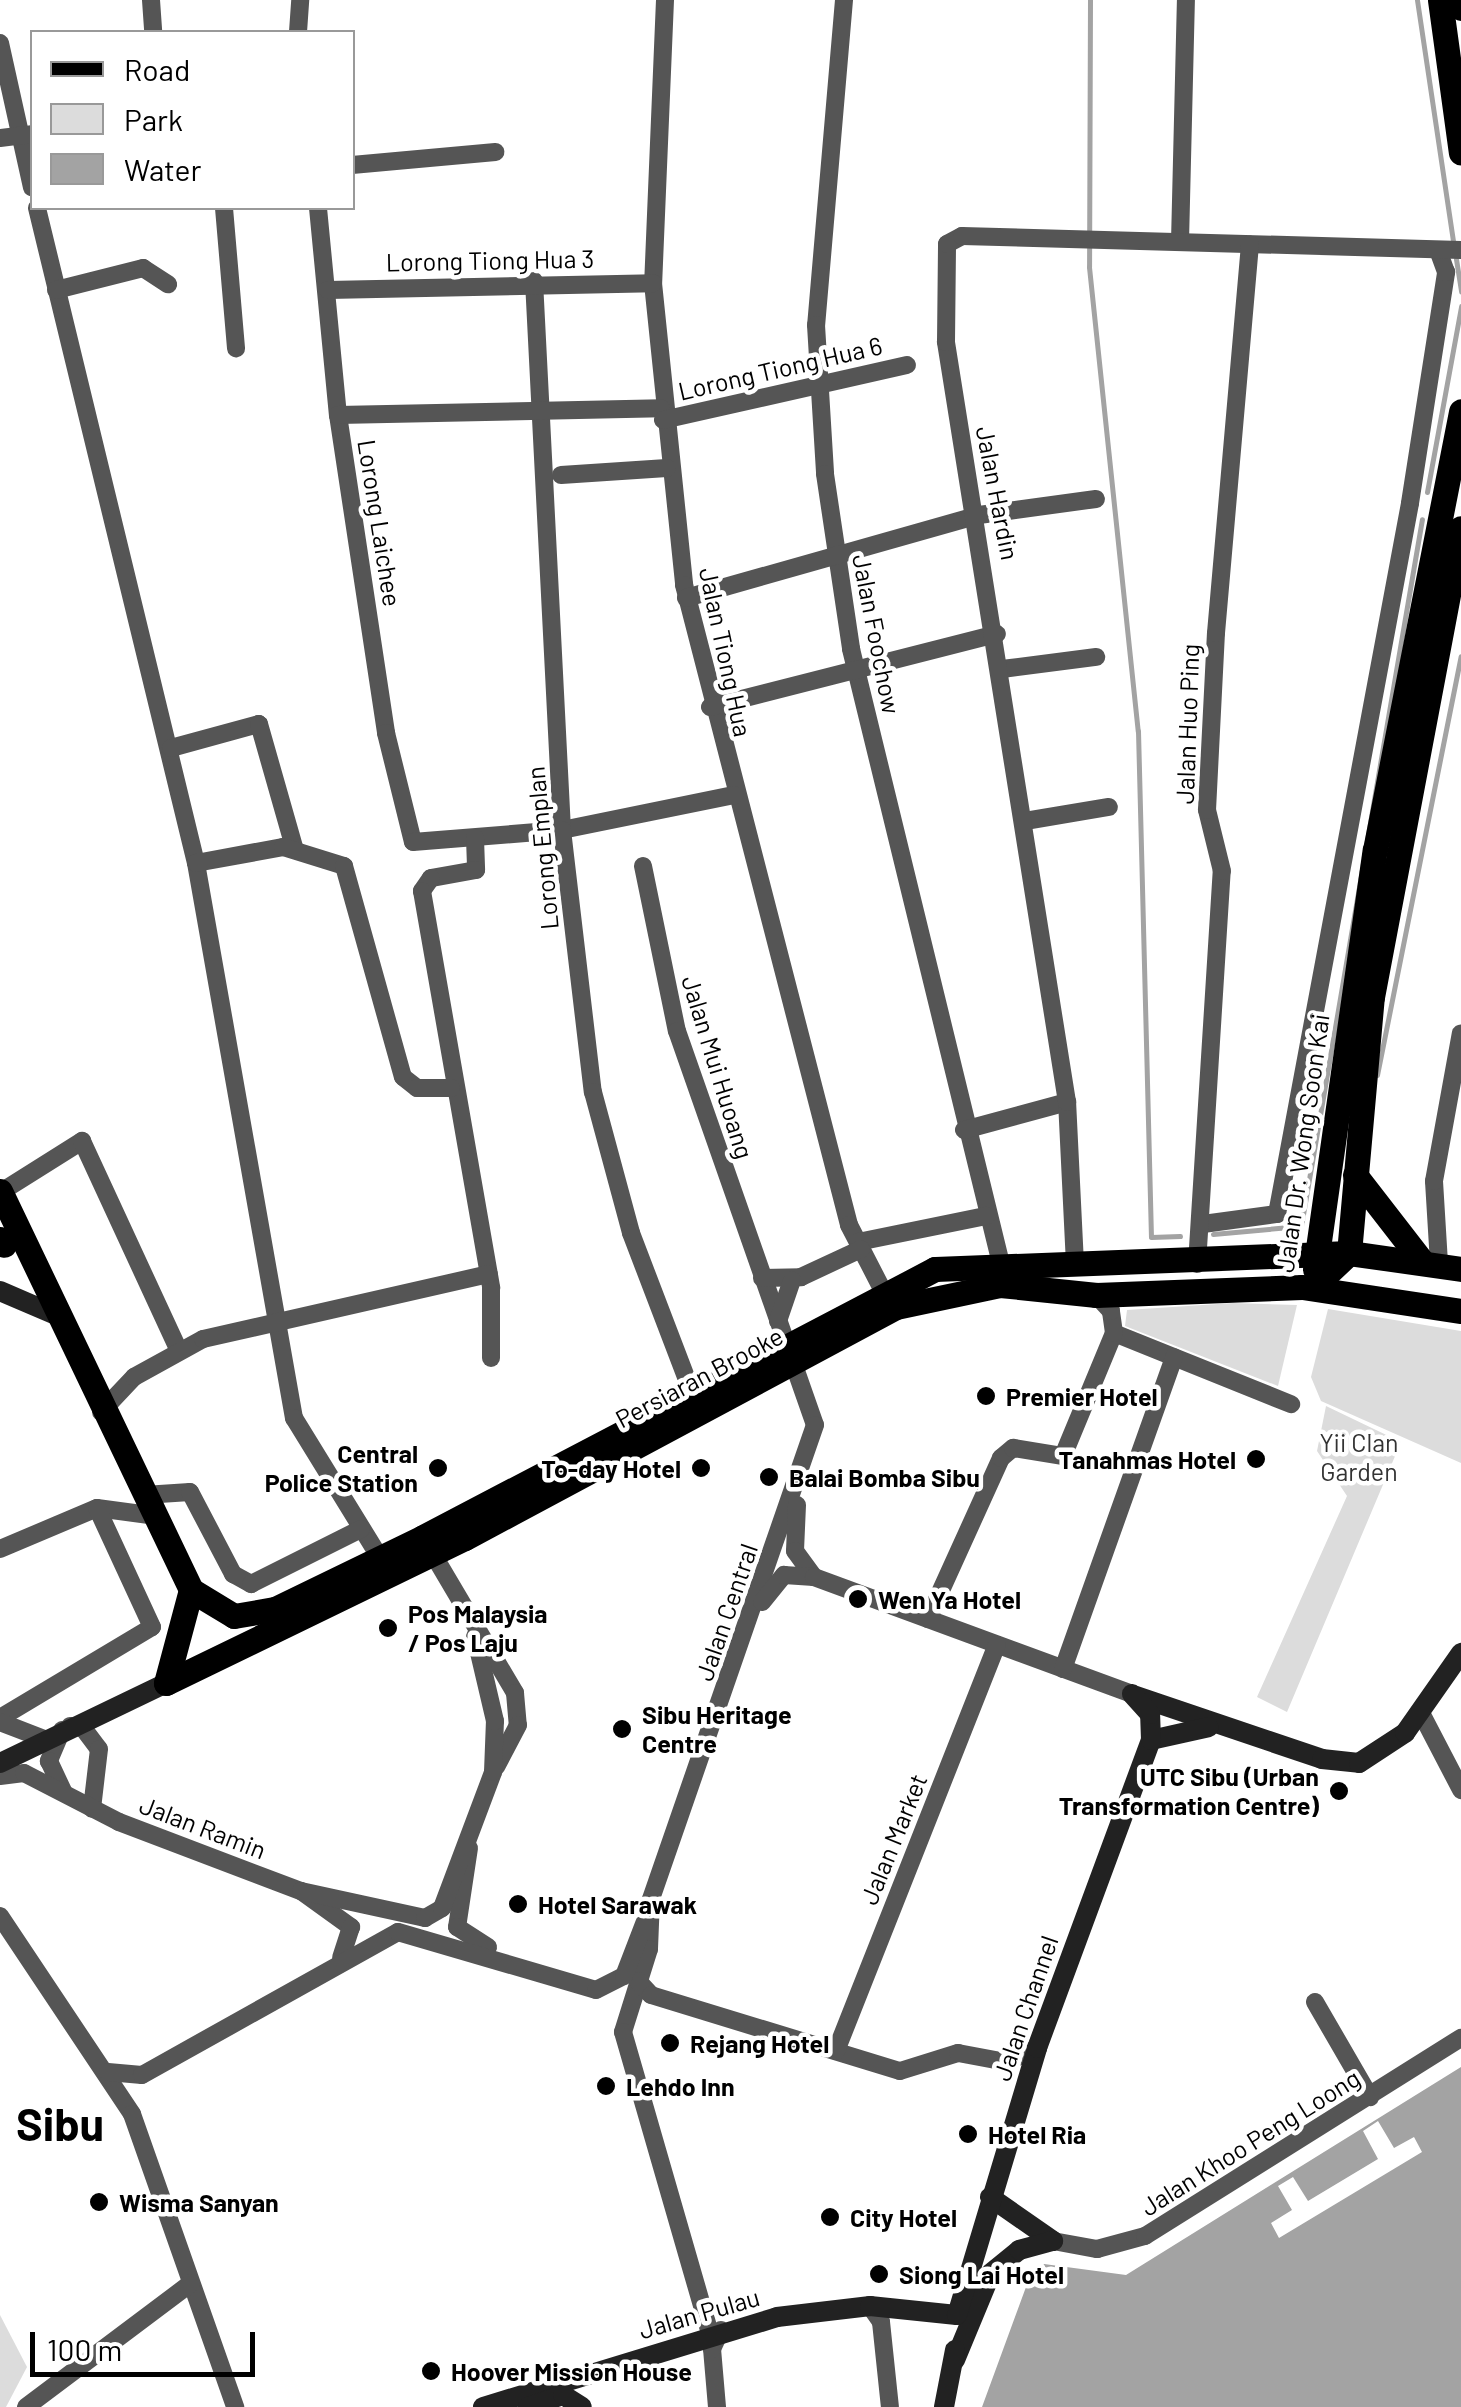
<!DOCTYPE html>
<style>
body{margin:0}
#map{position:relative;width:1461px;height:2407px;overflow:hidden;background:#fff;font-family:Barlow,sans-serif}
div>[style]{position:absolute}
[style*='--x']{left:calc(var(--x)*1px);top:calc(var(--y)*1px);width:calc(var(--w)*1px);rotate:calc(var(--a)*1deg)}
.green>*{inset:0;background:#dcdcdc}
.water>*{inset:0;background:#a3a3a3}
.pier>*{inset:0;background:#fff}
.stream>*{height:5px;margin:-2.5px;padding:0 2.5px;transform-origin:2.5px;border-radius:2.5px;background:#a3a3a3}
.street>*{height:18px;margin:-9px;padding:0 9px;transform-origin:9px;border-radius:9px;background:#555}
.secondary>*{height:20px;margin:-10px;padding:0 10px;transform-origin:10px;border-radius:10px;background:#222}
.primary>*{height:25px;margin:-12.5px;padding:0 12.5px;transform-origin:12.5px;border-radius:12.5px;background:#000}
.dots>*{width:28px;height:28px;translate:-50% -50%;box-sizing:border-box;border:5px solid #fff;border-radius:50%}
span{translate:-50% -50%;white-space:nowrap;text-align:center;line-height:1.15;-webkit-text-stroke:9px #fff;paint-order:stroke}
.street-label{font-size:25px;color:#000}
.poi-label{font-size:25px;color:#000;font-weight:700}
.left{translate:0 -50%;text-align:left}
.right{translate:-100% -50%;text-align:right}
.park-label{font-size:25px;color:#333}
.town-label{font-size:45px;color:#000;font-weight:700}
.legend{position:absolute;left:30px;top:30px;width:325px;height:180px;box-sizing:border-box;background:#fff;border:2px solid #999;margin:0;padding:12px 18px;list-style:none;font-size:30px;color:#000}
.legend li{display:flex;align-items:center;gap:20px;height:50px}
.legend b{width:50px;border:2px solid #999}
.scale{position:absolute;left:30px;top:2332px;width:225px;height:45px;box-sizing:border-box;border:5px solid #000;border-top:0;padding-left:12px;font-size:30px;line-height:35px;white-space:nowrap;color:#000;-webkit-text-stroke:8px #fff;paint-order:stroke}
</style>
<div id="map">
<div class="green">
<div style="clip-path:polygon(1233px 1303px,1297px 1305px,1278px 1386px,1125px 1326px,1127px 1310px)"></div>
<div style="clip-path:polygon(1328px 1309px,1461px 1331px,1461px 1463px,1321px 1401px,1311px 1377px)"></div>
<div style="clip-path:polygon(1326px 1406px,1401px 1442px,1287px 1712px,1257px 1697px,1347px 1496px,1317px 1451px)"></div>
<div style="clip-path:polygon(0 2315px,27px 2367px,6px 2407px,0 2407px)"></div>
</div>
<div class="water">
<div style="clip-path:polygon(1461px 2067px,1461px 2407px,982px 2407px,1026px 2287px,1044px 2264px,1126px 2275px)"></div>
</div>
<div class="pier">
<div style="clip-path:polygon(1378px 2121px,1394px 2148px,1414px 2137px,1422px 2152px,1279px 2238px,1271px 2223px,1292px 2210px,1278px 2186px,1293px 2177px,1308px 2201px,1378px 2159px,1363px 2131px)"></div>
</div>
<div class="stream">
<div style="--x:1090;--y:0;--w:267;--a:90.2"></div>
<div style="--x:1089;--y:267;--w:467;--a:84"></div>
<div style="--x:1138;--y:731;--w:506;--a:88.53"></div>
<div style="--x:1151;--y:1237;--w:29;--a:-2"></div>
<div style="--x:1417;--y:0;--w:244;--a:81.5"></div>
<div style="--x:1456;--y:259;--w:33;--a:81"></div>
<div style="--x:1427;--y:492;--w:189;--a:-79.6"></div>
<div style="--x:1377;--y:1075;--w:427;--a:-78.7"></div>
<div style="--x:1213;--y:1234;--w:88;--a:-5.2"></div>
<div style="--x:1301;--y:1226;--w:717;--a:-80.29"></div>
</div>
<div class="street">
<div style="--x:151;--y:0;--w:32;--a:86"></div>
<div style="--x:665;--y:0;--w:283;--a:92.4"></div>
<div style="--x:653;--y:283;--w:304;--a:84.1"></div>
<div style="--x:684;--y:585;--w:661;--a:75.54"></div>
<div style="--x:849;--y:1225;--w:74;--a:62.7"></div>
<div style="--x:844;--y:0;--w:326;--a:94.9"></div>
<div style="--x:816;--y:325;--w:149;--a:86.5"></div>
<div style="--x:825;--y:474;--w:177;--a:81.5"></div>
<div style="--x:851;--y:649;--w:633;--a:76.29"></div>
<div style="--x:298;--y:32;--w:32;--a:-86"></div>
<div style="--x:0;--y:43;--w:148;--a:77.5"></div>
<div style="--x:0;--y:138;--w:32;--a:-7"></div>
<div style="--x:352;--y:165;--w:144;--a:-5.2"></div>
<div style="--x:37;--y:208;--w:674;--a:76.36"></div>
<div style="--x:196;--y:863;--w:564;--a:79.99"></div>
<div style="--x:294;--y:1418;--w:164;--a:58.4"></div>
<div style="--x:224;--y:208;--w:141;--a:85.1"></div>
<div style="--x:318;--y:208;--w:208;--a:84.5"></div>
<div style="--x:338;--y:415;--w:322;--a:81.4"></div>
<div style="--x:386;--y:733;--w:112;--a:76.1"></div>
<div style="--x:413;--y:842;--w:149;--a:-4.6"></div>
<div style="--x:562;--y:830;--w:176;--a:-11.5"></div>
<div style="--x:1180;--y:242;--w:242;--a:-88.6"></div>
<div style="--x:534;--y:281;--w:550;--a:87.08"></div>
<div style="--x:562;--y:830;--w:264;--a:83.3"></div>
<div style="--x:593;--y:1092;--w:146;--a:74.9"></div>
<div style="--x:631;--y:1233;--w:171;--a:69.1"></div>
<div style="--x:56;--y:290;--w:90;--a:-14.2"></div>
<div style="--x:143;--y:268;--w:30;--a:33"></div>
<div style="--x:328;--y:290;--w:325;--a:-1.2"></div>
<div style="--x:338;--y:415;--w:323;--a:-1.2"></div>
<div style="--x:663;--y:420;--w:250;--a:-12.7"></div>
<div style="--x:561;--y:475;--w:106;--a:-3.8"></div>
<div style="--x:686;--y:598;--w:305;--a:-15.8"></div>
<div style="--x:979;--y:515;--w:118;--a:-7.8"></div>
<div style="--x:1002;--y:669;--w:95;--a:-7.3"></div>
<div style="--x:710;--y:707;--w:296;--a:-14.3"></div>
<div style="--x:171;--y:748;--w:91;--a:-15.3"></div>
<div style="--x:259;--y:724;--w:131;--a:74.1"></div>
<div style="--x:1025;--y:821;--w:85;--a:-9.5"></div>
<div style="--x:475;--y:838;--w:32;--a:88"></div>
<div style="--x:476;--y:870;--w:46;--a:169.9"></div>
<div style="--x:431;--y:878;--w:16;--a:125"></div>
<div style="--x:422;--y:891;--w:403;--a:80.1"></div>
<div style="--x:491;--y:1288;--w:70;--a:90"></div>
<div style="--x:196;--y:863;--w:88;--a:-10.4"></div>
<div style="--x:283;--y:847;--w:64;--a:17.3"></div>
<div style="--x:344;--y:866;--w:219;--a:74.4"></div>
<div style="--x:403;--y:1077;--w:18;--a:38"></div>
<div style="--x:417;--y:1088;--w:34;--a:0"></div>
<div style="--x:643;--y:866;--w:168;--a:78.4"></div>
<div style="--x:677;--y:1031;--w:417;--a:70.7"></div>
<div style="--x:815;--y:1425;--w:502;--a:109.09"></div>
<div style="--x:651;--y:1899;--w:50;--a:92.3"></div>
<div style="--x:649;--y:1949;--w:87;--a:107.4"></div>
<div style="--x:623;--y:2032;--w:313;--a:73.9"></div>
<div style="--x:964;--y:1130;--w:107;--a:-15.2"></div>
<div style="--x:1;--y:1192;--w:96;--a:-32.2"></div>
<div style="--x:82;--y:1141;--w:229;--a:65.2"></div>
<div style="--x:1203;--y:1224;--w:75;--a:-7.7"></div>
<div style="--x:1277;--y:1214;--w:723;--a:-79.4"></div>
<div style="--x:1410;--y:503;--w:234;--a:-81.1"></div>
<div style="--x:1446;--y:272;--w:23;--a:-110"></div>
<div style="--x:858;--y:1242;--w:131;--a:-11.5"></div>
<div style="--x:1439;--y:1263;--w:82;--a:-93.5"></div>
<div style="--x:1434;--y:1181;--w:150;--a:-79.7"></div>
<div style="--x:1075;--y:1264;--w:162;--a:-92.8"></div>
<div style="--x:1067;--y:1102;--w:770;--a:-99.05"></div>
<div style="--x:946;--y:342;--w:98;--a:-89.4"></div>
<div style="--x:947;--y:244;--w:17;--a:-28"></div>
<div style="--x:962;--y:236;--w:499;--a:1.6"></div>
<div style="--x:1197;--y:1264;--w:394;--a:-86.4"></div>
<div style="--x:1222;--y:871;--w:63;--a:-103.8"></div>
<div style="--x:1207;--y:810;--w:177;--a:-87.1"></div>
<div style="--x:1216;--y:633;--w:390;--a:-85"></div>
<div style="--x:762;--y:1278;--w:39;--a:-1"></div>
<div style="--x:801;--y:1277;--w:66;--a:-25"></div>
<div style="--x:778;--y:1321;--w:43;--a:-71.1"></div>
<div style="--x:1114;--y:1333;--w:191;--a:21.9"></div>
<div style="--x:101;--y:1412;--w:48;--a:-46.7"></div>
<div style="--x:134;--y:1377;--w:79;--a:-28.8"></div>
<div style="--x:203;--y:1339;--w:293;--a:-12.8"></div>
<div style="--x:144;--y:1495;--w:46;--a:-3.7"></div>
<div style="--x:190;--y:1492;--w:93;--a:62.3"></div>
<div style="--x:233;--y:1574;--w:21;--a:29"></div>
<div style="--x:251;--y:1584;--w:123;--a:-26.6"></div>
<div style="--x:797;--y:1505;--w:46;--a:92.5"></div>
<div style="--x:795;--y:1551;--w:32;--a:54"></div>
<div style="--x:427;--y:1544;--w:173;--a:59.4"></div>
<div style="--x:515;--y:1693;--w:32;--a:85"></div>
<div style="--x:518;--y:1725;--w:47;--a:117.6"></div>
<div style="--x:0;--y:1549;--w:105;--a:-22.9"></div>
<div style="--x:97;--y:1508;--w:60;--a:7.7"></div>
<div style="--x:762;--y:1602;--w:35;--a:-51"></div>
<div style="--x:784;--y:1575;--w:30;--a:4"></div>
<div style="--x:814;--y:1577;--w:339;--a:20.2"></div>
<div style="--x:928;--y:1619;--w:177;--a:-65.6"></div>
<div style="--x:1001;--y:1458;--w:16;--a:-40"></div>
<div style="--x:1013;--y:1448;--w:51;--a:9.1"></div>
<div style="--x:1063;--y:1456;--w:133;--a:-67.5"></div>
<div style="--x:1114;--y:1333;--w:22;--a:-98"></div>
<div style="--x:1111;--y:1311;--w:22;--a:-133"></div>
<div style="--x:1063;--y:1669;--w:331;--a:-70.4"></div>
<div style="--x:1421;--y:1713;--w:87;--a:62.5"></div>
<div style="--x:0;--y:1718;--w:177;--a:-30.9"></div>
<div style="--x:152;--y:1627;--w:131;--a:-114.8"></div>
<div style="--x:0;--y:1722;--w:47;--a:21.1"></div>
<div style="--x:70;--y:1726;--w:13;--a:9"></div>
<div style="--x:83;--y:1728;--w:26;--a:53"></div>
<div style="--x:99;--y:1749;--w:60;--a:96.7"></div>
<div style="--x:62;--y:1730;--w:34;--a:113"></div>
<div style="--x:49;--y:1761;--w:33;--a:65"></div>
<div style="--x:0;--y:1776;--w:24;--a:-7"></div>
<div style="--x:24;--y:1773;--w:107;--a:27.3"></div>
<div style="--x:119;--y:1822;--w:195;--a:20.8"></div>
<div style="--x:301;--y:1891;--w:62;--a:35.8"></div>
<div style="--x:351;--y:1927;--w:32;--a:108"></div>
<div style="--x:469;--y:1848;--w:80;--a:98.6"></div>
<div style="--x:457;--y:1927;--w:37;--a:33"></div>
<div style="--x:301;--y:1891;--w:127;--a:12.3"></div>
<div style="--x:425;--y:1918;--w:20;--a:-30"></div>
<div style="--x:442;--y:1908;--w:145;--a:-69.4"></div>
<div style="--x:493;--y:1772;--w:51;--a:-87.8"></div>
<div style="--x:495;--y:1721;--w:87;--a:-103.2"></div>
<div style="--x:0;--y:1916;--w:238;--a:56.3"></div>
<div style="--x:132;--y:2114;--w:311;--a:70.6"></div>
<div style="--x:638;--y:1981;--w:19;--a:47"></div>
<div style="--x:651;--y:1995;--w:260;--a:17"></div>
<div style="--x:900;--y:2071;--w:61;--a:-17.2"></div>
<div style="--x:958;--y:2053;--w:49;--a:10.6"></div>
<div style="--x:1006;--y:2062;--w:34;--a:-24"></div>
<div style="--x:1315;--y:2002;--w:110;--a:59.9"></div>
<div style="--x:836;--y:2051;--w:437;--a:-68.4"></div>
<div style="--x:108;--y:2072;--w:34;--a:5"></div>
<div style="--x:142;--y:2075;--w:293;--a:-29.2"></div>
<div style="--x:398;--y:1932;--w:206;--a:16.3"></div>
<div style="--x:596;--y:1990;--w:31;--a:-27"></div>
<div style="--x:624;--y:1976;--w:56;--a:-69"></div>
<div style="--x:1053;--y:2241;--w:45;--a:10.3"></div>
<div style="--x:1097;--y:2249;--w:50;--a:-15.2"></div>
<div style="--x:1145;--y:2236;--w:373;--a:-32.1"></div>
<div style="--x:870;--y:2306;--w:19;--a:55"></div>
<div style="--x:881;--y:2322;--w:85;--a:84"></div>
<div style="--x:26;--y:2407;--w:206;--a:-36.9"></div>
<div style="--x:717;--y:2407;--w:58;--a:-94.9"></div>
<div style="--x:712;--y:2349;--w:21;--a:-65"></div>
</div>
<div class="secondary">
<div style="--x:0;--y:1291;--w:63;--a:23.3"></div>
<div style="--x:1136;--y:1696;--w:196;--a:18.7"></div>
<div style="--x:1322;--y:1759;--w:37;--a:6"></div>
<div style="--x:1359;--y:1763;--w:55;--a:-33.1"></div>
<div style="--x:1405;--y:1733;--w:98;--a:-55"></div>
<div style="--x:1151;--y:1740;--w:59;--a:-12.6"></div>
<div style="--x:0;--y:1763;--w:184;--a:-25.7"></div>
<div style="--x:990;--y:2197;--w:77;--a:34.9"></div>
<div style="--x:955;--y:2360;--w:94;--a:-67.5"></div>
<div style="--x:991;--y:2273;--w:36;--a:-39"></div>
<div style="--x:1019;--y:2250;--w:35;--a:-15"></div>
<div style="--x:483;--y:2407;--w:307;--a:-17"></div>
<div style="--x:777;--y:2317;--w:94;--a:-6.7"></div>
<div style="--x:870;--y:2306;--w:87;--a:5.9"></div>
<div style="--x:957;--y:2315;--w:279;--a:-73.3"></div>
<div style="--x:1037;--y:2048;--w:328;--a:-69.7"></div>
<div style="--x:1151;--y:1740;--w:26;--a:-92"></div>
<div style="--x:1150;--y:1714;--w:27;--a:-132"></div>
<div style="--x:528;--y:2407;--w:37;--a:-19"></div>
<div style="--x:563;--y:2395;--w:22;--a:32"></div>
<div style="--x:944;--y:2407;--w:58;--a:-79.1"></div>
</div>
<div class="primary">
<div style="--x:1440;--y:0;--w:154;--a:82.2"></div>
<div style="--x:1460;--y:0;--w:8;--a:83"></div>
<div style="--x:1355;--y:1175;--w:108;--a:52.2"></div>
<div style="--x:0;--y:1191;--w:442;--a:64.4"></div>
<div style="--x:191;--y:1590;--w:50;--a:31.2"></div>
<div style="--x:234;--y:1616;--w:42;--a:-9.7"></div>
<div style="--x:275;--y:1609;--w:165;--a:-25.9"></div>
<div style="--x:423;--y:1537;--w:578;--a:-27.63"></div>
<div style="--x:935;--y:1269;--w:414;--a:-2.2"></div>
<div style="--x:1349;--y:1253;--w:113;--a:8.1"></div>
<div style="--x:0;--y:1239;--w:7;--a:56"></div>
<div style="--x:1315;--y:1269;--w:423;--a:-81.9"></div>
<div style="--x:1375;--y:850;--w:447;--a:-78.9"></div>
<div style="--x:1312;--y:1288;--w:51;--a:-43.4"></div>
<div style="--x:1349;--y:1253;--w:257;--a:-84.9"></div>
<div style="--x:1372;--y:997;--w:477;--a:-79.3"></div>
<div style="--x:166;--y:1683;--w:332;--a:-25.9"></div>
<div style="--x:465;--y:1538;--w:489;--a:-28.2"></div>
<div style="--x:896;--y:1307;--w:106;--a:-11.9"></div>
<div style="--x:1000;--y:1285;--w:97;--a:5.9"></div>
<div style="--x:1096;--y:1295;--w:206;--a:-2.2"></div>
<div style="--x:1302;--y:1287;--w:161;--a:8.6"></div>
<div style="--x:166;--y:1683;--w:96;--a:-75"></div>
</div>
<div class="dots">
<div style="left:986px;top:1396px;background:#000"></div>
<div style="left:1256px;top:1459px;background:#000"></div>
<div style="left:438px;top:1468px;background:#000"></div>
<div style="left:701px;top:1468px;background:#000"></div>
<div style="left:769px;top:1477px;background:#000"></div>
<div style="left:858px;top:1599px;background:#000"></div>
<div style="left:388px;top:1628px;background:#000"></div>
<div style="left:622px;top:1729px;background:#000"></div>
<div style="left:1339px;top:1791px;background:#000"></div>
<div style="left:518px;top:1904px;background:#000"></div>
<div style="left:670px;top:2043px;background:#000"></div>
<div style="left:606px;top:2086px;background:#000"></div>
<div style="left:968px;top:2134px;background:#000"></div>
<div style="left:99px;top:2202px;background:#000"></div>
<div style="left:830px;top:2217px;background:#000"></div>
<div style="left:879px;top:2274px;background:#000"></div>
<div style="left:431px;top:2371px;background:#000"></div>
</div>
<div class="street-label">
<span style="left:490px;top:260px;rotate:-1deg">Lorong Tiong Hua 3</span>
<span style="left:780px;top:368px;rotate:-13deg">Lorong Tiong Hua 6</span>
<span style="left:998px;top:493px;rotate:79deg">Jalan Hardin</span>
<span style="left:380px;top:523px;rotate:81deg">Lorong Laichee</span>
<span style="left:877px;top:634px;rotate:79deg">Jalan Foochow</span>
<span style="left:726px;top:652px;rotate:78deg">Jalan Tiong Hua</span>
<span style="left:1187px;top:724px;rotate:-88deg">Jalan Huo Ping</span>
<span style="left:542px;top:848px;rotate:-95deg">Lorong Emplan</span>
<span style="left:718px;top:1067px;rotate:73deg">Jalan Mui Huoang</span>
<span style="left:1302px;top:1143px;rotate:-82deg">Jalan Dr. Wong Soon Kai</span>
<span style="left:699px;top:1377px;rotate:-28deg">Persiaran Brooke</span>
<span style="left:726px;top:1612px;rotate:-71deg">Jalan Central</span>
<span style="left:203px;top:1827px;rotate:21deg">Jalan Ramin</span>
<span style="left:893px;top:1839px;rotate:-68deg">Jalan Market</span>
<span style="left:1025px;top:2008px;rotate:-71deg">Jalan Channel</span>
<span style="left:1250px;top:2142px;rotate:-32deg">Jalan Khoo Peng Loong</span>
<span style="left:699px;top:2313px;rotate:-16deg">Jalan Pulau</span>
</div>
<div class="poi-label">
<span class="left" style="left:1006px;top:1396px">Premier Hotel</span>
<span class="right" style="left:418px;top:1468px">Central<br>Police Station</span>
<span class="right" style="left:1236px;top:1459px">Tanahmas Hotel</span>
<span class="right" style="left:681px;top:1468px">To-day Hotel</span>
<span class="left" style="left:789px;top:1477px">Balai Bomba Sibu</span>
<span class="left" style="left:878px;top:1599px">Wen Ya Hotel</span>
<span class="left" style="left:408px;top:1628px">Pos Malaysia<br>/ Pos Laju</span>
<span class="left" style="left:642px;top:1729px">Sibu Heritage<br>Centre</span>
<span class="right" style="left:1319px;top:1791px">UTC Sibu (Urban<br>Transformation Centre)</span>
<span class="left" style="left:538px;top:1904px">Hotel Sarawak</span>
<span class="left" style="left:690px;top:2043px">Rejang Hotel</span>
<span class="left" style="left:626px;top:2086px">Lehdo Inn</span>
<span class="left" style="left:988px;top:2134px">Hotel Ria</span>
<span class="left" style="left:119px;top:2202px">Wisma Sanyan</span>
<span class="left" style="left:850px;top:2217px">City Hotel</span>
<span class="left" style="left:899px;top:2274px">Siong Lai Hotel</span>
<span class="left" style="left:451px;top:2371px">Hoover Mission House</span>
</div>
<div class="park-label">
<span style="left:1359px;top:1457px">Yii Clan<br>Garden</span>
</div>
<div class="town-label">
<span style="left:60px;top:2124px">Sibu</span>
</div>
<ul class="legend">
<li><b style="height:12px;background:#000"></b>Road</li>
<li><b style="height:28px;background:#dcdcdc"></b>Park</li>
<li><b style="height:28px;background:#a3a3a3"></b>Water</li>
</ul>
<div class="scale">100 m</div>
</div>
